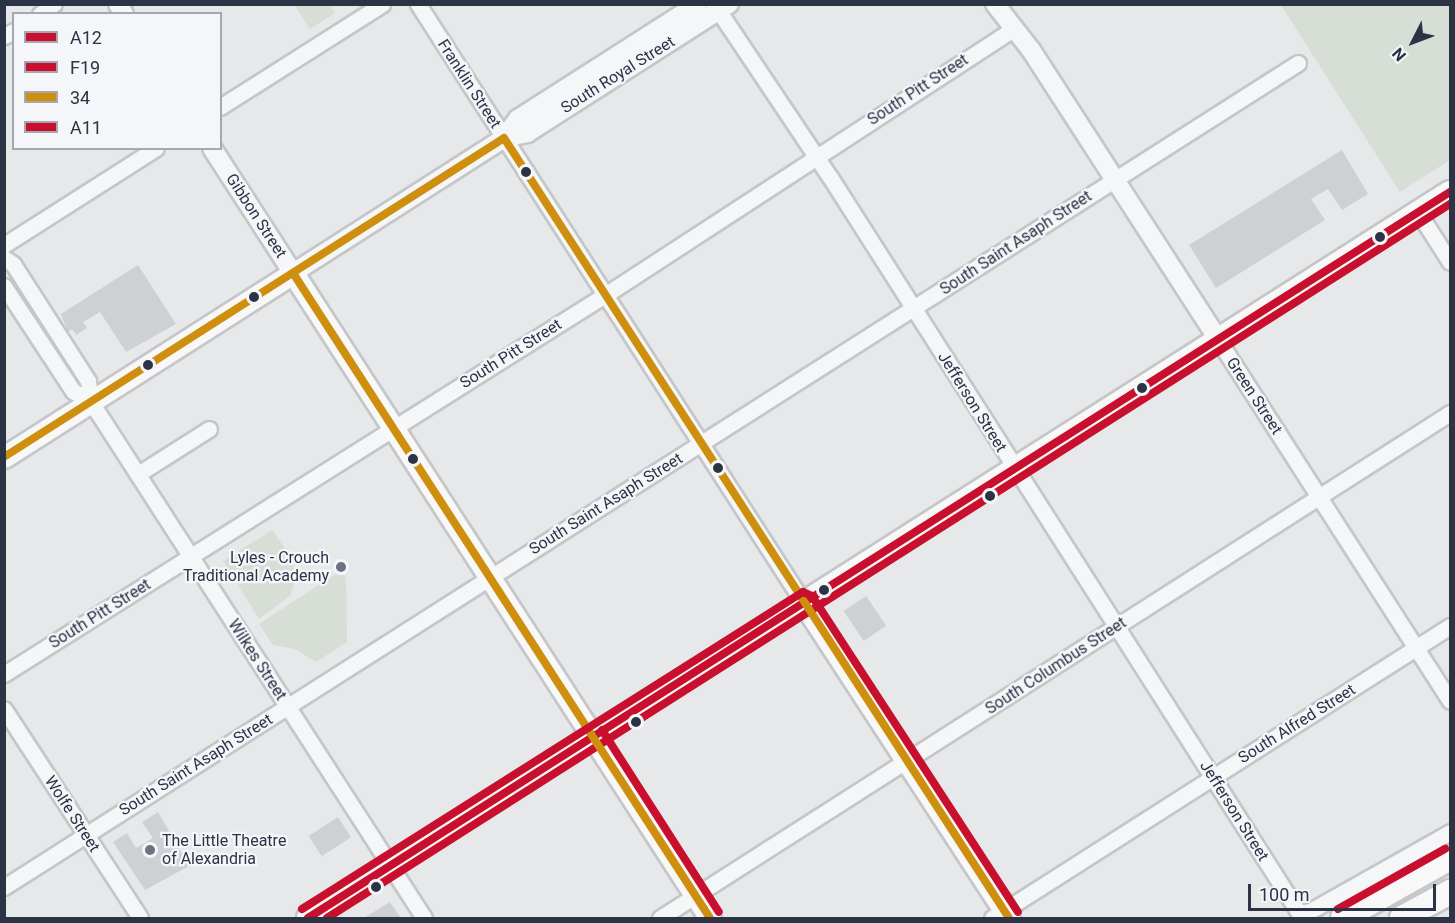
<!DOCTYPE html>
<style>
body{margin:0}
#map{position:relative;width:1455px;height:923px;overflow:hidden;background:#e6e8ea;font-family:Roboto,sans-serif}
div>[style]{position:absolute}
[style*='--x']{left:calc(var(--x)*1px);top:calc(var(--y)*1px);width:calc(var(--w)*1px);rotate:calc(var(--a)*1deg)}
.green>*{inset:0;background:#d6ded6}
.building>*{inset:0;background:#ced0d3;transform-origin:0 0}
.roads{filter:drop-shadow(2px 0 #c4c6c8) drop-shadow(-2px 0 #c4c6c8) drop-shadow(0 2px #c4c6c8) drop-shadow(0 -2px #c4c6c8)}
.minor>*{height:15px;margin:-7.5px;padding:0 7.5px;transform-origin:7.5px;border-radius:7.5px;background:#f5f6f7}
.tertiary>*{height:18px;margin:-9px;padding:0 9px;transform-origin:9px;border-radius:9px;background:#f5f6f7}
.secondary>*{height:21px;margin:-10.5px;padding:0 10.5px;transform-origin:10.5px;border-radius:10.5px;background:#f8f8f8}
.primary>*{height:22px;margin:-11px;padding:0 11px;transform-origin:11px;border-radius:11px;background:#f8f8f8}
.trunk>*{height:24px;margin:-12px;padding:0 12px;transform-origin:12px;border-radius:12px;background:#f8f8f8}
.bus-1>*{height:8px;margin:-4px;padding:0 4px;transform-origin:4px;border-radius:4px;background:#c8102e}
.bus-2>*{height:8px;margin:-4px;padding:0 4px;transform-origin:4px;border-radius:4px;background:#c8102e}
.bus-3>*{height:8px;margin:-4px;padding:0 4px;transform-origin:4px;border-radius:4px;background:#ce8f0e}
.bus-4>*{height:8px;margin:-4px;padding:0 4px;transform-origin:4px;border-radius:4px;background:#c8102e}
.dots>*{width:16px;height:16px;translate:-50% -50%;box-sizing:border-box;border:3px solid #f4f6f9;border-radius:50%}
span{translate:-50% -50%;white-space:nowrap;text-align:center;line-height:1.15;-webkit-text-stroke:4.5px #f4f6f9;paint-order:stroke}
.street-label{font-size:16px;color:#2b3445}
.poi-label{font-size:16px;color:#2b3445}
.right{translate:-100% -50%;text-align:right}
.left{translate:0 -50%;text-align:left}
.frame{position:absolute;inset:0;border:6px solid #2b3445;pointer-events:none}
.legend{position:absolute;left:12px;top:12px;width:210px;height:138px;box-sizing:border-box;background:#f4f6f9;border:2px solid #a4a8b1;margin:0;padding:8px 10px;list-style:none;font-size:18px;color:#2b3445}
.legend li{display:flex;align-items:center;gap:12px;height:30px}
.legend b{width:30px;border:2px solid #a4a8b1}
.north{position:absolute;left:1383px;top:12px;width:60px;height:60px;-webkit-text-stroke:4px #f4f6f9;paint-order:stroke;rotate:228deg;font-size:16px;font-weight:700;line-height:24px;text-align:center;color:#2b3445}
.north::after{content:'';display:block;margin:auto;width:21px;height:27px;background:#2b3445;clip-path:polygon(50% 0,100% 100%,50% 72%,0 100%)}
.scale{position:absolute;left:1248px;top:884px;width:188px;height:27px;box-sizing:border-box;border:3px solid #2b3445;border-top:0;padding-left:8px;font-size:18px;line-height:21px;white-space:nowrap;color:#2b3445;-webkit-text-stroke:4px #f4f6f9;paint-order:stroke}
</style>
<div id="map">
<div class="green">
<div style="clip-path:polygon(294px 5px,330px 5px,335px 13px,310px 29px)"></div>
<div style="clip-path:polygon(1281px 5px,1450px 5px,1450px 160px,1400px 192px)"></div>
<div style="clip-path:polygon(272px 530px,293px 560px,296px 578px,290px 596px,259px 619px,223px 561px)"></div>
<div style="clip-path:polygon(340px 571px,346px 578px,347px 642px,316px 662px,295px 649px,273px 645px,259px 624px)"></div>
</div>
<div class="building">
<div style="clip-path:polygon(1342px 150px,1368px 194px,1342px 210px,1328px 189px,1311px 199px,1325px 220px,1216px 288px,1189px 245px)"></div>
<div style="clip-path:polygon(138px 265px,176px 324px,126px 352px,100px 312px,83px 322px,87px 328px,76px 335px,72px 329px,68px 332px,61px 314px)"></div>
<div style="left:866px;top:596px;width:36px;height:27px;rotate:56deg"></div>
<div style="clip-path:polygon(158px 812px,189px 866px,145px 890px,113px 842px,127px 833px,136px 848px,153px 838px,142px 822px)"></div>
<div style="left:338px;top:817px;width:24px;height:35px;rotate:57deg"></div>
<div style="clip-path:polygon(390px 902px,401px 918px,364px 918px)"></div>
</div>
<div class="roads">
<div class="minor">
<div style="--x:418;--y:4;--w:711;--a:57.23"></div>
<div style="--x:714;--y:4;--w:208;--a:56.2"></div>
<div style="--x:830;--y:177;--w:873;--a:57.49"></div>
<div style="--x:1299;--y:913;--w:11;--a:-10"></div>
<div style="--x:1310;--y:911;--w:161;--a:-29.4"></div>
<div style="--x:40;--y:14;--w:17;--a:-36"></div>
<div style="--x:4;--y:36;--w:11;--a:-27"></div>
<div style="--x:220;--y:107;--w:192;--a:-32.4"></div>
<div style="--x:1418;--y:212;--w:59;--a:57.4"></div>
<div style="--x:4;--y:245;--w:180;--a:-32.5"></div>
<div style="--x:4;--y:258;--w:11;--a:34"></div>
<div style="--x:13;--y:264;--w:139;--a:57.3"></div>
<div style="--x:88;--y:381;--w:21;--a:82"></div>
<div style="--x:91;--y:402;--w:614;--a:57.16"></div>
<div style="--x:4;--y:286;--w:126;--a:56.7"></div>
<div style="--x:73;--y:391;--w:21;--a:31"></div>
<div style="--x:1217;--y:338;--w:431;--a:57.3"></div>
<div style="--x:138;--y:474;--w:84;--a:-32.4"></div>
<div style="--x:4;--y:674;--w:711;--a:-32.24"></div>
<div style="--x:605;--y:295;--w:487;--a:-33.1"></div>
<div style="--x:4;--y:709;--w:249;--a:56.9"></div>
<div style="--x:4;--y:887;--w:1534;--a:-32.49"></div>
<div style="--x:660;--y:918;--w:938;--a:-32.59"></div>
<div style="--x:992;--y:918;--w:543;--a:-32.52"></div>
</div>
<div class="tertiary">
<div style="--x:118;--y:4;--w:12;--a:59"></div>
<div style="--x:995;--y:4;--w:58;--a:52"></div>
<div style="--x:1031;--y:50;--w:343;--a:57.1"></div>
<div style="--x:504;--y:138;--w:24;--a:-54"></div>
<div style="--x:518;--y:119;--w:214;--a:-32.6"></div>
<div style="--x:212;--y:148;--w:149;--a:57.1"></div>
<div style="--x:293;--y:273;--w:250;--a:-32.6"></div>
<div style="--x:504;--y:138;--w:24;--a:-12"></div>
<div style="--x:527;--y:133;--w:240;--a:-32.6"></div>
</div>
<div class="secondary">
<div style="--x:4;--y:457;--w:343;--a:-32.5"></div>
<div style="--x:293;--y:273;--w:768;--a:57.12"></div>
<div style="--x:803;--y:602;--w:377;--a:56.9"></div>
</div>
<div class="primary">
<div style="--x:308;--y:918;--w:1353;--a:-32.45"></div>
</div>
<div class="trunk">
<div style="--x:1343;--y:918;--w:123;--a:-29.3"></div>
<div style="--x:1402;--y:918;--w:55;--a:-28.4"></div>
</div>
</div>
<div class="bus-1">
<div style="--x:308;--y:918;--w:1353;--a:-32.45"></div>
</div>
<div class="bus-2">
<div style="--x:327;--y:918;--w:1331;--a:-32.45"></div>
</div>
<div class="bus-3">
<div style="--x:293;--y:273;--w:768;--a:57.12"></div>
<div style="--x:4;--y:457;--w:593;--a:-32.54"></div>
<div style="--x:504;--y:138;--w:929;--a:57.08"></div>
</div>
<div class="bus-4">
<div style="--x:602;--y:730;--w:216;--a:57.3"></div>
<div style="--x:302;--y:909;--w:593;--a:-32.32"></div>
<div style="--x:803;--y:592;--w:10;--a:24"></div>
<div style="--x:812;--y:596;--w:377;--a:56.9"></div>
<div style="--x:1338;--y:909;--w:123;--a:-29.3"></div>
</div>
<div class="dots">
<div style="left:526px;top:172px;background:#2b3445"></div>
<div style="left:1380px;top:237px;background:#2b3445"></div>
<div style="left:254px;top:297px;background:#2b3445"></div>
<div style="left:148px;top:365px;background:#2b3445"></div>
<div style="left:1142px;top:388px;background:#2b3445"></div>
<div style="left:413px;top:459px;background:#2b3445"></div>
<div style="left:718px;top:468px;background:#2b3445"></div>
<div style="left:990px;top:496px;background:#2b3445"></div>
<div style="left:341px;top:567px;background:#6c737f"></div>
<div style="left:824px;top:590px;background:#2b3445"></div>
<div style="left:636px;top:722px;background:#2b3445"></div>
<div style="left:150px;top:850px;background:#6c737f"></div>
<div style="left:376px;top:887px;background:#2b3445"></div>
</div>
<div class="street-label">
<span style="left:618px;top:75px;rotate:-32deg">South Royal Street</span>
<span style="left:469px;top:84px;rotate:57deg">Franklin Street</span>
<span style="left:918px;top:90px;rotate:-33deg">South Pitt Street</span>
<span style="left:256px;top:216px;rotate:57deg">Gibbon Street</span>
<span style="left:1016px;top:243px;rotate:-33deg">South Saint Asaph Street</span>
<span style="left:511px;top:354px;rotate:-32deg">South Pitt Street</span>
<span style="left:1254px;top:396px;rotate:57deg">Green Street</span>
<span style="left:972px;top:402px;rotate:58deg">Jefferson Street</span>
<span style="left:606px;top:504px;rotate:-32deg">South Saint Asaph Street</span>
<span style="left:100px;top:614px;rotate:-32deg">South Pitt Street</span>
<span style="left:257px;top:660px;rotate:57deg">Wilkes Street</span>
<span style="left:1056px;top:666px;rotate:-33deg">South Columbus Street</span>
<span style="left:1297px;top:724px;rotate:-32deg">South Alfred Street</span>
<span style="left:196px;top:765px;rotate:-32deg">South Saint Asaph Street</span>
<span style="left:1234px;top:811px;rotate:58deg">Jefferson Street</span>
<span style="left:72px;top:814px;rotate:57deg">Wolfe Street</span>
</div>
<div class="poi-label">
<span class="right" style="left:329px;top:567px">Lyles - Crouch<br>Traditional Academy</span>
<span class="left" style="left:162px;top:850px">The Little Theatre<br>of Alexandria</span>
</div>
<div class="frame"></div>
<ul class="legend">
<li><b style="height:8px;background:#c8102e"></b>A12</li>
<li><b style="height:8px;background:#c8102e"></b>F19</li>
<li><b style="height:8px;background:#ce8f0e"></b>34</li>
<li><b style="height:8px;background:#c8102e"></b>A11</li>
</ul>
<div class="north">N</div>
<div class="scale">100 m</div>
</div>
